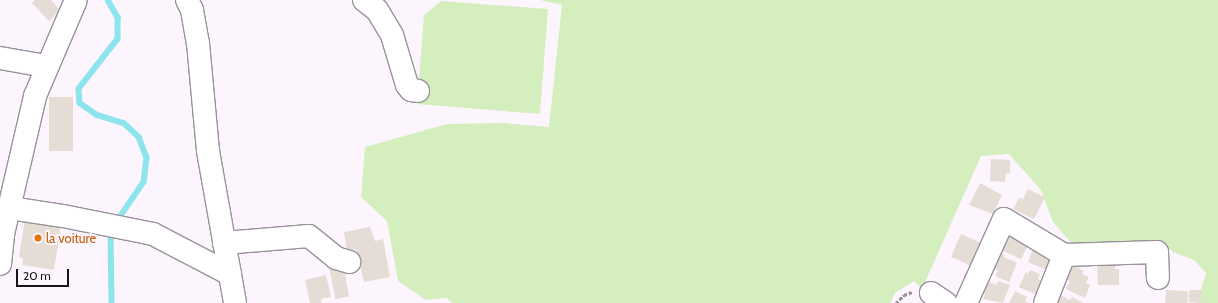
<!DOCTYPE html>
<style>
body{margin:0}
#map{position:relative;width:1218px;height:303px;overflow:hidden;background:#fcf5fe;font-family:Cabin,sans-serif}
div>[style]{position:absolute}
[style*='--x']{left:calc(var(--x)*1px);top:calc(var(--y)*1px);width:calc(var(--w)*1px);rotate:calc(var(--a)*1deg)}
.green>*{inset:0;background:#d5eebe}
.stream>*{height:5.5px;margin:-2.75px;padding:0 2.75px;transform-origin:2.75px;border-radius:2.75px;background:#8ce4ed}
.building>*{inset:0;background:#e4dcd5;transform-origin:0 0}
.path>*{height:2.5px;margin-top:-1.25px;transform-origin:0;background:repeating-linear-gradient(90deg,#969298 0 3px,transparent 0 5px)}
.roads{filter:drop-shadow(1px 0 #98929a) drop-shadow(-1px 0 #98929a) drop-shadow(0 1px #98929a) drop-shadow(0 -1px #98929a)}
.minor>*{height:22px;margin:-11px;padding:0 11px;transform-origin:11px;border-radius:11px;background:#fff}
.dots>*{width:11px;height:11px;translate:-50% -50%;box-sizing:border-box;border:2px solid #fcf5fe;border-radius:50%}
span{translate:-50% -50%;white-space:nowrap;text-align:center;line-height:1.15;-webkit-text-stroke:4px #fcf5fe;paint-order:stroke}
.food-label{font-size:13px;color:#c56008}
.left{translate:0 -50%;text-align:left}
.scale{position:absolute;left:16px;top:269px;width:53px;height:18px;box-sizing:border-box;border:2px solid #171518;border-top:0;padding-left:5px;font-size:12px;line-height:14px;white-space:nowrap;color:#171518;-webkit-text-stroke:3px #fcf5fe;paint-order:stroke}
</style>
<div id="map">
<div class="green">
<div style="clip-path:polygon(540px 0,1218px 0,1218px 303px,1197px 303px,1206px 273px,1194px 260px,1173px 252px,1161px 242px,1073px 245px,1053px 222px,1041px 190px,1009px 154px,981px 156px,922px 289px,914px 281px,895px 293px,890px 303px,452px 303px,447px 298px,426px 300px,398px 281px,387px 221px,361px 197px,365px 147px,447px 124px,503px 123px,549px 127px,562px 5px)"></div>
<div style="clip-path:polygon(441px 1px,548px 9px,540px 114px,417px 104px,424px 15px)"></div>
</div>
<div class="stream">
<div style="--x:108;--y:0;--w:20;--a:60"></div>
<div style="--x:118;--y:17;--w:22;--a:90"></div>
<div style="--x:118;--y:39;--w:63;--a:128"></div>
<div style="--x:79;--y:89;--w:14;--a:86"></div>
<div style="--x:80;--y:103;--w:21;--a:35"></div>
<div style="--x:97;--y:115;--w:28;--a:17"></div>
<div style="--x:124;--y:123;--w:21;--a:43"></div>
<div style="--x:139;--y:137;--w:22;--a:69"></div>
<div style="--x:147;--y:158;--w:24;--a:97"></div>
<div style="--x:144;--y:182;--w:48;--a:124"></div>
<div style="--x:111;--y:231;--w:72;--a:89.2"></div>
</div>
<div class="building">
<div style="clip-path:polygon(35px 0,51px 0,60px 10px,49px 21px,32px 3px)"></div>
<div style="left:49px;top:97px;width:24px;height:54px"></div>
<div style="clip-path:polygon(991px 159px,1010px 160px,1010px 173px,1006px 173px,1005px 182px,990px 181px)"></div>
<div style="clip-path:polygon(980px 183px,1002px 195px,993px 214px,969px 205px)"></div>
<div style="clip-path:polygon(1028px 189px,1045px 197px,1034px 219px,1013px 209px,1019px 198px,1023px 199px)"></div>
<div style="clip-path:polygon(25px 219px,61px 225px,54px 270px,22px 265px,23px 258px,19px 257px)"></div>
<div style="clip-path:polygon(370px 227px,375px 241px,383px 239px,390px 277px,364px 282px,356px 249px,347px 251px,344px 232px)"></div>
<div style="clip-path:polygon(1009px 232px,1022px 238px,1021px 242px,1028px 245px,1021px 259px,1001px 250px)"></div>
<div style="left:961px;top:234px;width:22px;height:25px;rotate:24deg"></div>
<div style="clip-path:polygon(1034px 246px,1052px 259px,1047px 270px,1028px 262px)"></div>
<div style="clip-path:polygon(1000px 252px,1005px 255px,1004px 257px,1017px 263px,1009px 282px,995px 276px,998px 270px,993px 268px)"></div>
<div style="clip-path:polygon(1070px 264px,1084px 271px,1082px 274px,1089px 277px,1086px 283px,1090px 285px,1085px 298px,1066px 289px,1070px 281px,1064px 278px)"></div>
<div style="clip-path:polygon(1115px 264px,1115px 269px,1119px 269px,1119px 285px,1098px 285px,1097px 265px)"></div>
<div style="left:343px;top:265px;width:32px;height:14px;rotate:79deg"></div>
<div style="clip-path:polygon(1030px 270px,1040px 274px,1038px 279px,1044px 282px,1037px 295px,1019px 287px,1026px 272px,1028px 274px)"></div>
<div style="clip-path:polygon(326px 275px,331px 297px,321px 299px,322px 303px,310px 303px,305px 280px)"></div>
<div style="clip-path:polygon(985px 280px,996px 285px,998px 281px,1010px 285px,1003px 303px,983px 299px,985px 293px,981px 291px)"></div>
<div style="left:1166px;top:290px;width:22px;height:13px;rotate:3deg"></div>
<div style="clip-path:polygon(1189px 290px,1202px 290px,1201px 303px,1189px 302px)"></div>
<div style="clip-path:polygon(1015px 291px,1027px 297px,1025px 301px,1029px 303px,1009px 303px)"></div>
<div style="clip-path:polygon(1060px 295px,1070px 300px,1072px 297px,1084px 303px,1056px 303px)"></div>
</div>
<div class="path">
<div style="--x:896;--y:303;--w:11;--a:-45"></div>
<div style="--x:904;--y:295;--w:9;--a:-21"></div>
</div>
<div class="roads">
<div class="minor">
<div style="--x:187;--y:0;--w:11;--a:63"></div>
<div style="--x:192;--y:10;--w:34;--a:80"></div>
<div style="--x:198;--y:43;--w:108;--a:84.7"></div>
<div style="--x:208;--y:151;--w:154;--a:79.9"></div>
<div style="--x:364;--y:0;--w:16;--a:38"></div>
<div style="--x:377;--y:10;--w:29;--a:59"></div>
<div style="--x:392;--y:35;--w:52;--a:73.3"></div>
<div style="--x:407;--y:85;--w:6;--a:51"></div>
<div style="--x:411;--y:90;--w:7;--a:8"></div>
<div style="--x:0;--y:58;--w:47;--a:9.9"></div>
<div style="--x:0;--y:210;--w:10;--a:-11"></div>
<div style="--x:10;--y:208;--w:54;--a:8.6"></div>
<div style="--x:63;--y:216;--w:92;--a:11.3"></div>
<div style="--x:153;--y:234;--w:87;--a:27.5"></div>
<div style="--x:224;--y:243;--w:85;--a:-4.7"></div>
<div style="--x:309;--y:236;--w:35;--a:39"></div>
<div style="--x:336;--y:258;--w:14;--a:17"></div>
<div style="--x:0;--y:264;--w:30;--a:-84"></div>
<div style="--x:3;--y:234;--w:142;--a:-76.9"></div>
<div style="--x:35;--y:96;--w:104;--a:-66.9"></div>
<div style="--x:931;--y:293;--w:18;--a:34"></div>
<div style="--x:966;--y:303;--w:92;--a:-65.7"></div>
<div style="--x:1004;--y:219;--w:70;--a:31"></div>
<div style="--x:1064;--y:255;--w:93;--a:-1.8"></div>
<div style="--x:1157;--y:252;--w:26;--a:88"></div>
<div style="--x:1045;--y:303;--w:52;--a:-68.4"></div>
</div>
</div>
<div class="dots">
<div style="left:38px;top:238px;background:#e8710a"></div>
</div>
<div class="food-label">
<span class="left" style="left:46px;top:238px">la voiture</span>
</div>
<div class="scale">20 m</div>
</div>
